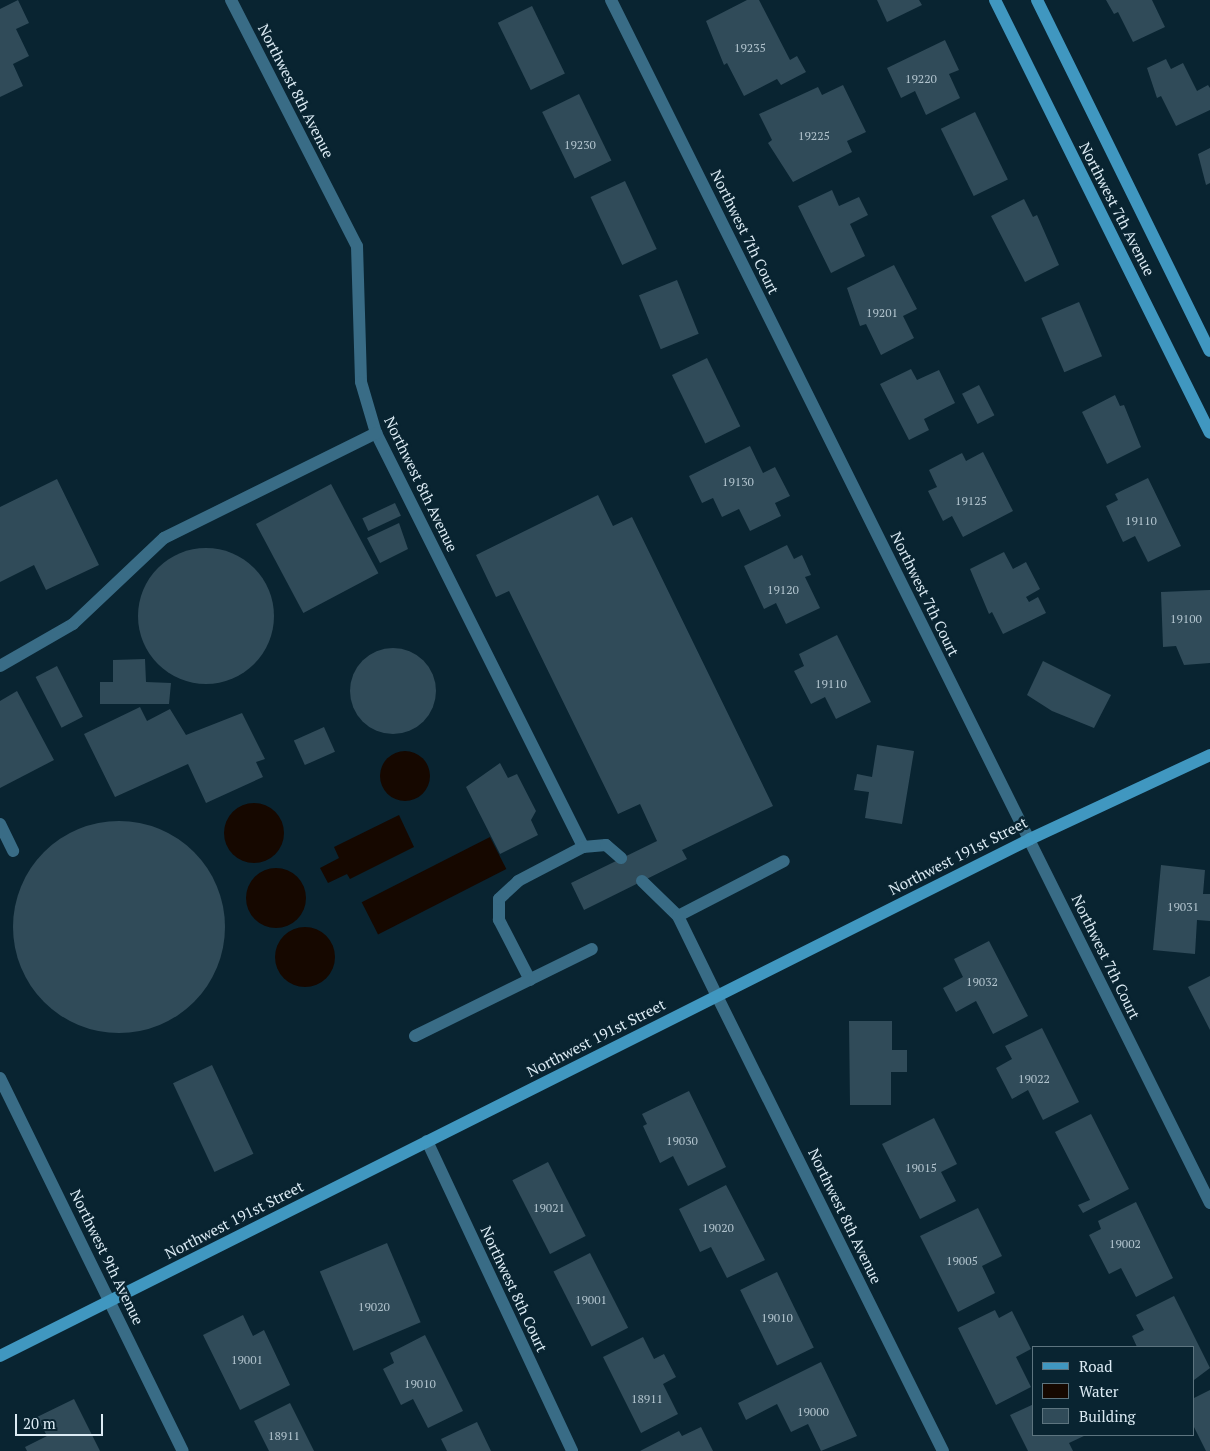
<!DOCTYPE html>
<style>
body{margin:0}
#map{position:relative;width:1210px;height:1451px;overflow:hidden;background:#092431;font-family:"PT Serif",serif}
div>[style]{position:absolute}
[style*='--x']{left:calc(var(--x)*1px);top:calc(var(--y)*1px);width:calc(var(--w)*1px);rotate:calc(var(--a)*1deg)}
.water>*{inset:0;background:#160800;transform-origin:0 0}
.round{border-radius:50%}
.building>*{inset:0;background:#304b59;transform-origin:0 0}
.lane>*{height:12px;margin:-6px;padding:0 6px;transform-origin:6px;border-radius:6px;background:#396c86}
.street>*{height:12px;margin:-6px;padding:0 6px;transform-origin:6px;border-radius:6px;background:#396c86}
.secondary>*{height:12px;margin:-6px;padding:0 6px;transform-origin:6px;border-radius:6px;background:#4097c0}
span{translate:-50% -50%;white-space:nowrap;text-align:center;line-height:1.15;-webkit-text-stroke:5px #092431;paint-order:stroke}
.number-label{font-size:12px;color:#b1c3cd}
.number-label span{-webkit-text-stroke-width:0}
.street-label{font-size:15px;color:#dcebf4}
.legend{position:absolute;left:1032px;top:1346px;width:162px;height:90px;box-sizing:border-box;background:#092431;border:1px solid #5d747f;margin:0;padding:6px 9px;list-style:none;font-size:15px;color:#dcebf4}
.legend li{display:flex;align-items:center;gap:10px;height:25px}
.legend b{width:25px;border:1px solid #5d747f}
.scale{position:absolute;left:15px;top:1414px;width:88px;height:22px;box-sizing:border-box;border:2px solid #dcebf4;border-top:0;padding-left:6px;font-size:15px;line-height:18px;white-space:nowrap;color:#dcebf4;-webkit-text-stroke:4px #092431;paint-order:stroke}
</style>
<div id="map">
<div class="water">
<div class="round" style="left:380px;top:751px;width:50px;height:50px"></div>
<div class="round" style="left:224px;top:803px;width:60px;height:60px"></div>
<div style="clip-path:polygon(399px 815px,414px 847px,350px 879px,347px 874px,328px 883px,320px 868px,339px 858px,334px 847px)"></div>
<div style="left:490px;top:837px;width:36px;height:144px;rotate:63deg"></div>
<div class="round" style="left:246px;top:868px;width:60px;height:60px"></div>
<div class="round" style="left:275px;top:927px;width:60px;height:60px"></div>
</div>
<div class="building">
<div style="clip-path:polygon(18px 0,29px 23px,16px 29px,29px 56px,13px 64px,23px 86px,0 97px,0 9px)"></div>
<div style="clip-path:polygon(747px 0,759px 0,790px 60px,797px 56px,806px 72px,781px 85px,777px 79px,744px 96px,727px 63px,724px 65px,706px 21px)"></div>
<div style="clip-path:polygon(877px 0,919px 0,922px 5px,887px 22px)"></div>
<div style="clip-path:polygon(1106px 0,1152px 0,1165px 27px,1133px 42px,1118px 12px,1114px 14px)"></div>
<div style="left:532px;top:6px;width:75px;height:38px;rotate:64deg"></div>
<div style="clip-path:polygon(945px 40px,959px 70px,949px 74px,960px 98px,926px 115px,915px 91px,901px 98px,887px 68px)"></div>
<div style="clip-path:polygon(1166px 59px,1171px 69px,1183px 63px,1197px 91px,1208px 85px,1210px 88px,1210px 110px,1176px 126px,1161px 96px,1157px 98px,1147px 68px)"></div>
<div style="clip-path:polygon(843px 85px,866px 132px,847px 141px,852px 152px,793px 182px,768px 143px,772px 140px,759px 114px,818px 87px,822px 95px)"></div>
<div style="left:579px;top:94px;width:74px;height:41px;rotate:64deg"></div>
<div style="left:975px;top:112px;width:75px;height:38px;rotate:64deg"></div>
<div style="clip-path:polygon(1210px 148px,1210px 183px,1206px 185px,1198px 154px)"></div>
<div style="left:625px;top:181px;width:75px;height:38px;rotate:65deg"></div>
<div style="clip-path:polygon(832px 190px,839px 206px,859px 197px,868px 215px,850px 224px,865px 256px,831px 273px,798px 206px)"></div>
<div style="clip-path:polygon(1024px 199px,1033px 217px,1037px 215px,1059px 265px,1025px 282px,991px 216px)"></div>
<div style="clip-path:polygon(894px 265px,917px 309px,903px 316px,914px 338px,881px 355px,866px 324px,860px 326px,847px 288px)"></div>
<div style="left:677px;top:280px;width:58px;height:41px;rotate:68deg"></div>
<div style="left:1079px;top:302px;width:59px;height:41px;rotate:67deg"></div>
<div style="left:707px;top:358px;width:76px;height:39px;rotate:64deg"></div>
<div style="clip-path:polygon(911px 369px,917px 380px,939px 370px,955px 403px,924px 419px,929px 430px,909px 440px,880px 384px)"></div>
<div style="left:979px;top:385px;width:34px;height:19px;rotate:63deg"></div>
<div style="clip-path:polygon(1115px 395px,1120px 406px,1124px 405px,1141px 447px,1107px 464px,1082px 412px)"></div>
<div style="clip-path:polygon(750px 446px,763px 473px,775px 467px,790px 496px,775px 503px,781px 516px,750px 531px,739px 509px,722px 517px,713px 498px,702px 503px,689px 476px)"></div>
<div style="clip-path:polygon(983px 452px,1013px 511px,963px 537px,952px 516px,943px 521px,928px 491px,937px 487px,929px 470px,962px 453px,966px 461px)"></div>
<div style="clip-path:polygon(1148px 478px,1181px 546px,1148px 562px,1135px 536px,1123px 542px,1106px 506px,1118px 500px,1115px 494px)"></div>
<div style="clip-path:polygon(57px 479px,99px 565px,46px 590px,34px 565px,0 582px,0 507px)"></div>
<div style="left:331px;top:484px;width:101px;height:85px;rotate:62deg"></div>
<div style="clip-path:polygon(598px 495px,613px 526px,632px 517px,773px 806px,682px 850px,687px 859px,584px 910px,571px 883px,657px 841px,640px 804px,618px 814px,509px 591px,496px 597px,476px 555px)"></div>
<div style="left:395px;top:503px;width:14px;height:36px;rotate:65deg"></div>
<div style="clip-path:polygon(399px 523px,408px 549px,380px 563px,367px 538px)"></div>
<div style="clip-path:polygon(787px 545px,794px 559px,802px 555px,811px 575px,805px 577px,820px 608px,786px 624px,776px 603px,764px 609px,744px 566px)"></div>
<div class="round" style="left:138px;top:548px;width:136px;height:136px"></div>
<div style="clip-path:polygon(1004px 552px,1013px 569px,1026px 562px,1040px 589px,1026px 597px,1029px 602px,1038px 597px,1046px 613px,1003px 634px,992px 612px,989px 614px,970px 569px)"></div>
<div style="clip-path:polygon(1210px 590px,1210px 663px,1184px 665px,1176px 646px,1163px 647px,1161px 592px)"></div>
<div style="clip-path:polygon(837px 635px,871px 702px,836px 719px,825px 697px,811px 704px,794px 671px,804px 666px,799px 654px)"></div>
<div class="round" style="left:350px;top:648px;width:86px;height:86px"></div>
<div style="clip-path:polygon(145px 659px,146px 682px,171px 683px,169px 704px,100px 704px,100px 682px,113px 682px,113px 660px)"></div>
<div style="clip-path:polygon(1043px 661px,1111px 695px,1094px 728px,1052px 711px,1027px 695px)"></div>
<div style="left:57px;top:666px;width:57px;height:24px;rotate:63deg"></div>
<div style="clip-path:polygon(17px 691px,54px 760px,0 788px,0 701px)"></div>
<div style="clip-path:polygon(140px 707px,147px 721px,170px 709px,186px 735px,242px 713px,265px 759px,256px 762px,263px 777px,206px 803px,188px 764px,115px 797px,84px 734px)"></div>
<div style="left:324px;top:727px;width:27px;height:33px;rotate:66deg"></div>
<div style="clip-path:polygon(877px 745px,914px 751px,902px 824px,865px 818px,869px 792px,854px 790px,857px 774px,872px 777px)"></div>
<div style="clip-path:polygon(500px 763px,508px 778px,517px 774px,536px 811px,531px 820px,538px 835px,500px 854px,466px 787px)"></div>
<div class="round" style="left:13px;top:821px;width:212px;height:212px"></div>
<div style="clip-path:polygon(1161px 865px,1205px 870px,1203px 894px,1210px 894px,1210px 921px,1197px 920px,1195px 954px,1153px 950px)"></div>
<div style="clip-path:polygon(989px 941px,1028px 1016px,993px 1034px,976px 1001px,956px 1012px,943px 988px,963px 977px,954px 959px)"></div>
<div style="clip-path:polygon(1210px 976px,1210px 1030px,1188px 987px)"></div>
<div style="clip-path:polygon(849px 1021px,892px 1021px,892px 1050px,907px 1050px,907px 1072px,891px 1072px,891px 1105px,850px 1105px)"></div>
<div style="clip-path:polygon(1042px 1028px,1079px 1102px,1043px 1120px,1028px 1090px,1012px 1099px,996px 1068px,1012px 1059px,1005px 1046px)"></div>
<div style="left:212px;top:1065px;width:98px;height:43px;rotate:65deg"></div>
<div style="clip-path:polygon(689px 1091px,726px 1167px,688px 1186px,673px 1156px,660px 1163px,643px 1126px,647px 1124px,642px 1114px)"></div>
<div style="clip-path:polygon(1091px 1114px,1129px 1189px,1083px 1213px,1078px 1205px,1090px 1200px,1055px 1132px)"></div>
<div style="clip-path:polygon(934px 1118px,957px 1164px,941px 1172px,956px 1201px,920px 1219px,882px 1144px)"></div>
<div style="left:548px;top:1162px;width:83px;height:40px;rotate:63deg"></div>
<div style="clip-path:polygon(726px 1185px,765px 1260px,727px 1278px,711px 1247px,700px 1252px,679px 1209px)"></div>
<div style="clip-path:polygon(1136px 1202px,1173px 1278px,1136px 1297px,1121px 1268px,1109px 1274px,1089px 1235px,1101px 1229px,1098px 1221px)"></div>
<div style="clip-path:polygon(978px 1208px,1002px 1256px,982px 1266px,995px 1293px,958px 1312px,920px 1236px)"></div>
<div style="left:387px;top:1243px;width:86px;height:73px;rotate:67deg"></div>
<div style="left:590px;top:1253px;width:84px;height:41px;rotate:63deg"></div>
<div style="left:777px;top:1272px;width:84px;height:41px;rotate:64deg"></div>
<div style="clip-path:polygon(1174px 1296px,1210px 1368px,1194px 1380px,1194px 1347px,1137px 1347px,1132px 1336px,1144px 1330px,1136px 1315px)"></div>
<div style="clip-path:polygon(995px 1310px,999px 1318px,1012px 1311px,1031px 1349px,1016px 1357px,1031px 1387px,996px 1405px,958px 1328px)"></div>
<div style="clip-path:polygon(243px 1315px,253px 1336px,264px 1330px,290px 1385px,240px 1410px,203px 1335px)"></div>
<div style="clip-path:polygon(425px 1335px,463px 1411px,428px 1428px,413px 1399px,401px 1405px,383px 1369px,394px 1363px,390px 1353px)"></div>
<div style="clip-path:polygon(643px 1337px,654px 1359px,664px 1354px,676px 1377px,663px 1384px,678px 1414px,641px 1433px,603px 1357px)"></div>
<div style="clip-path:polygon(821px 1362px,857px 1436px,821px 1451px,808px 1424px,791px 1432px,777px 1404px,746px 1420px,738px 1403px)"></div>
<div style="clip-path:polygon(1210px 1390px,1210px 1451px,1206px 1451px,1194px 1427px,1194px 1398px)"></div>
<div style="clip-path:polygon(74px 1399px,100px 1451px,27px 1451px,25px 1447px,47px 1436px,37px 1417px)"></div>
<div style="clip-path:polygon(290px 1403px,314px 1451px,269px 1451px,254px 1421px)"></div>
<div style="clip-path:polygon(1034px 1404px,1034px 1435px,1086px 1435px,1069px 1443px,1073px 1451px,1028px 1451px,1010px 1415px)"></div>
<div style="clip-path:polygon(477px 1422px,491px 1451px,447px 1451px,441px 1439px)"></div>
<div style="clip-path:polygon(701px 1427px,713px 1451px,640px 1451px,679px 1431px,682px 1436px)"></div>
</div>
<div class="lane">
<div style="--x:231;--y:0;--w:276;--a:62.9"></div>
<div style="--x:357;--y:246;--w:136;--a:88.3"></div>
<div style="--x:361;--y:382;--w:53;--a:73.6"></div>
<div style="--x:376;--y:433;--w:463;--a:63.4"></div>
<div style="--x:0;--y:666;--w:84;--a:-29.9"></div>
<div style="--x:73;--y:624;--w:125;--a:-43.4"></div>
<div style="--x:164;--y:538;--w:237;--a:-26.3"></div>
<div style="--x:0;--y:824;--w:30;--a:64"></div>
<div style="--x:642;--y:881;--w:50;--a:44.2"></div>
<div style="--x:530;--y:980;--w:68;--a:-117.3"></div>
<div style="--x:499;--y:920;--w:21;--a:-90"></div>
<div style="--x:499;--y:899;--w:26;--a:-43"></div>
<div style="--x:518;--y:881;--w:73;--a:-27.6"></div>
<div style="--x:583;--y:847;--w:23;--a:-5"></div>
<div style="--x:606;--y:845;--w:20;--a:41"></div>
<div style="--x:717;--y:996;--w:89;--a:-116"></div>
<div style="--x:678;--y:916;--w:119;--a:-27.4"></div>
<div style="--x:415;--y:1036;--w:197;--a:-26.2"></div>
</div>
<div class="street">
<div style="--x:611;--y:0;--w:1344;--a:63.53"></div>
<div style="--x:717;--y:996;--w:508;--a:63.59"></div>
<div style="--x:0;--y:1078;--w:415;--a:63.9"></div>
<div style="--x:427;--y:1141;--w:342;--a:64.9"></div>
</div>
<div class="secondary">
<div style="--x:995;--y:0;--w:483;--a:63.6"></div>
<div style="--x:1037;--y:0;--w:391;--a:63.8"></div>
<div style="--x:0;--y:1356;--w:1152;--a:-26.65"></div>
<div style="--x:1030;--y:839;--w:199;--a:-25"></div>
</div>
<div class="number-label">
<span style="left:750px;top:48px">19235</span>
<span style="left:921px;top:79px">19220</span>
<span style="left:814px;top:136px">19225</span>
<span style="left:580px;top:145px">19230</span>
<span style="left:882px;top:313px">19201</span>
<span style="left:738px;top:482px">19130</span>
<span style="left:971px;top:501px">19125</span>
<span style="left:1141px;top:521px">19110</span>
<span style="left:783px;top:590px">19120</span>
<span style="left:1186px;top:619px">19100</span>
<span style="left:831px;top:684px">19110</span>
<span style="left:1183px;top:907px">19031</span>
<span style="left:982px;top:982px">19032</span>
<span style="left:1034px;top:1079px">19022</span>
<span style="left:682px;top:1141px">19030</span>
<span style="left:921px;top:1168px">19015</span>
<span style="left:549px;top:1208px">19021</span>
<span style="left:718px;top:1228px">19020</span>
<span style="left:1125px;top:1244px">19002</span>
<span style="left:962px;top:1261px">19005</span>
<span style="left:591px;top:1300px">19001</span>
<span style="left:374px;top:1307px">19020</span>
<span style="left:777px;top:1318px">19010</span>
<span style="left:247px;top:1360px">19001</span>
<span style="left:420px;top:1384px">19010</span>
<span style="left:647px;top:1399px">18911</span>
<span style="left:813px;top:1412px">19000</span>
<span style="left:284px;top:1436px">18911</span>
</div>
<div class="street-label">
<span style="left:296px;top:91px;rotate:63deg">Northwest 8th Avenue</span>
<span style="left:1117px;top:209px;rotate:63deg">Northwest 7th Avenue</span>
<span style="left:745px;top:232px;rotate:64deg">Northwest 7th Court</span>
<span style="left:421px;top:484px;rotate:64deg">Northwest 8th Avenue</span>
<span style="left:925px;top:594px;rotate:64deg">Northwest 7th Court</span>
<span style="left:958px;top:856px;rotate:-27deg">Northwest 191st Street</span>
<span style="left:1106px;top:957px;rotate:64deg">Northwest 7th Court</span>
<span style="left:596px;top:1038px;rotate:-27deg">Northwest 191st Street</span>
<span style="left:845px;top:1216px;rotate:64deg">Northwest 8th Avenue</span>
<span style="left:234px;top:1220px;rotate:-27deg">Northwest 191st Street</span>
<span style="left:107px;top:1257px;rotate:64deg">Northwest 9th Avenue</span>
<span style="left:514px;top:1289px;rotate:65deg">Northwest 8th Court</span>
</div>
<ul class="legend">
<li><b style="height:6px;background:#4097c0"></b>Road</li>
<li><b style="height:14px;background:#160800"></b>Water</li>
<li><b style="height:14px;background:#304b59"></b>Building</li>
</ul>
<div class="scale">20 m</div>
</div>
